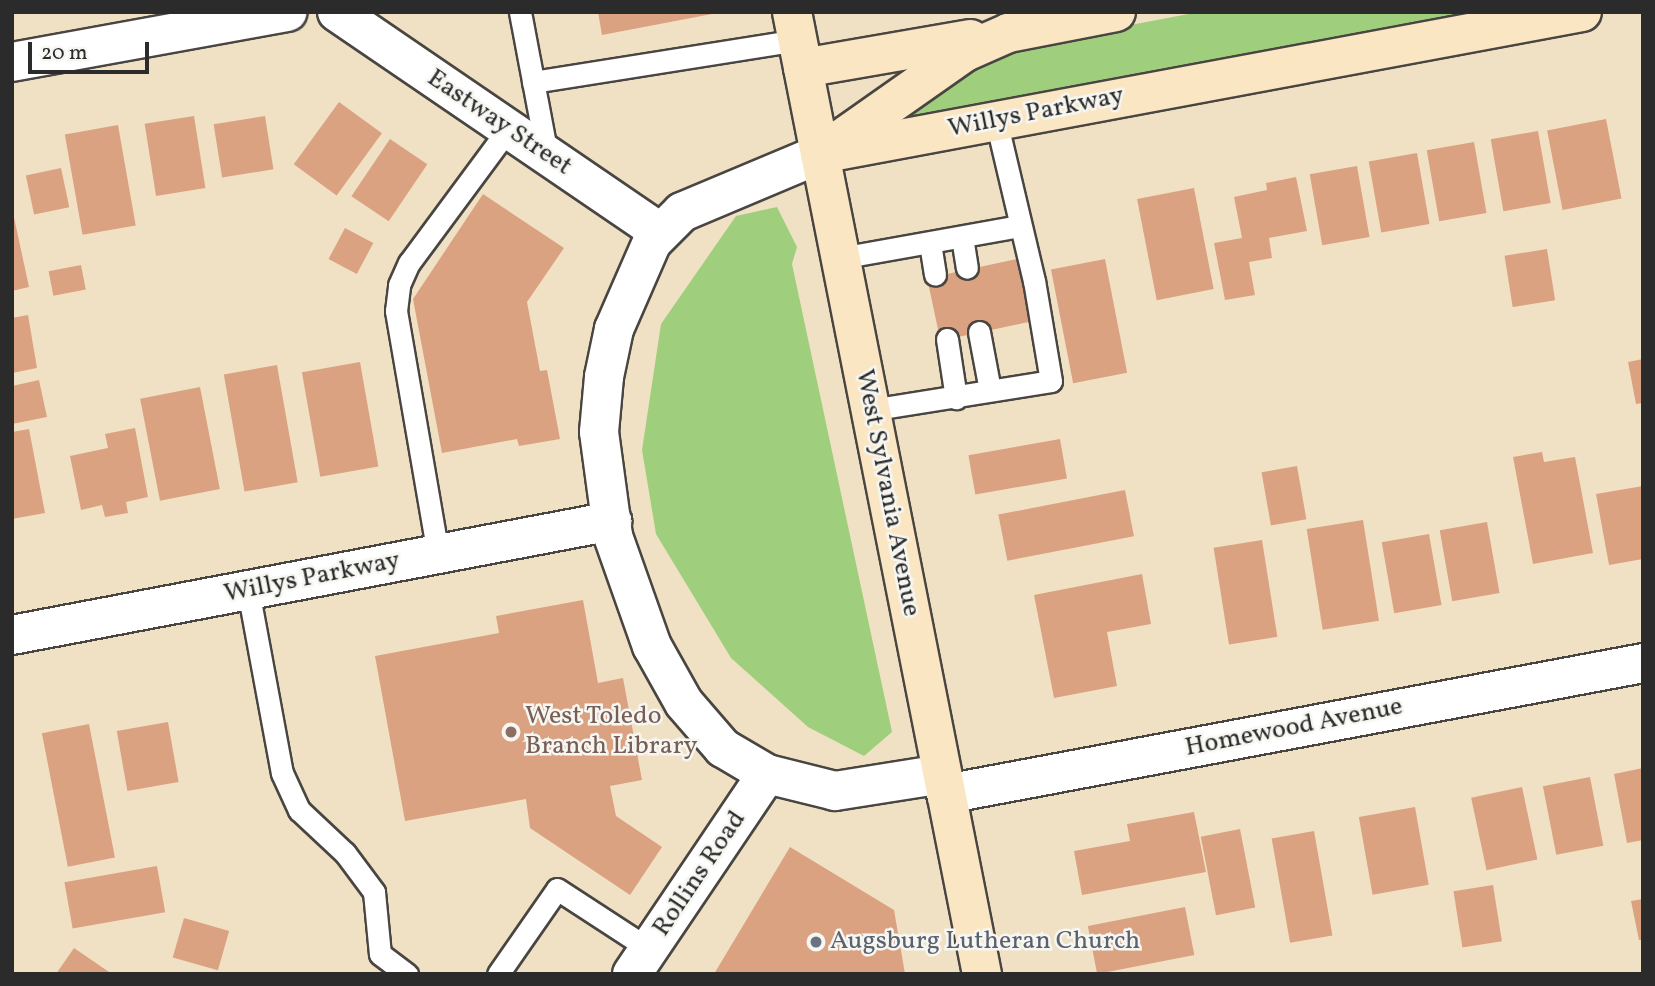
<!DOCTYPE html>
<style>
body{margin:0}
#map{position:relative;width:1655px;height:986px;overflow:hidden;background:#f0e1c4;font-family:Vollkorn,serif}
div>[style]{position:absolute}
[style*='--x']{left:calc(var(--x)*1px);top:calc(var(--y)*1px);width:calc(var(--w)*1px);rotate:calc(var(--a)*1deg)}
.green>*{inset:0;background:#9fcf7d}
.building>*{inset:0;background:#dba281;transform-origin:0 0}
.roads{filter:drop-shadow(2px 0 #494642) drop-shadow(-2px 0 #494642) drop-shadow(0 2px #494642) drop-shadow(0 -2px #494642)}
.lane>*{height:21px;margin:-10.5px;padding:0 10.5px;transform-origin:10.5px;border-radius:10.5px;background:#fff}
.street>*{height:38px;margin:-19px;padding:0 19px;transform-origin:19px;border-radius:19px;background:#fff}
.secondary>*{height:38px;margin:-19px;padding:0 19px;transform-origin:19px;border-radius:19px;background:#fbe6c4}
.dots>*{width:19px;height:19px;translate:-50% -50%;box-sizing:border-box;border:4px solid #f6f6f2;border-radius:50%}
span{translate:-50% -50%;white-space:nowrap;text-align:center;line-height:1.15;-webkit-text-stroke:5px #f6f6f2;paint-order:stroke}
.street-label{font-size:26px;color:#2b2b2b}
.education-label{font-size:26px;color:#785e54}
.left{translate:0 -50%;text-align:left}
.worship-label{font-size:26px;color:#5b616d}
.frame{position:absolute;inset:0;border:14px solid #2b2b2b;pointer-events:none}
.scale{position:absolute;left:28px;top:42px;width:121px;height:32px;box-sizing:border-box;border:4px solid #2b2b2b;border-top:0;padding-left:9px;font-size:21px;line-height:24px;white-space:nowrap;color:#2b2b2b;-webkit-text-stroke:5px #f6f6f2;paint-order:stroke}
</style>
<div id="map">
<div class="green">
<div style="clip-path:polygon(1199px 12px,1480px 12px,898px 119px,1004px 49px)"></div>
<div style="clip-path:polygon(777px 207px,797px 247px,792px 264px,892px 732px,864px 756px,808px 727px,731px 658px,656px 534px,642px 450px,661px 324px,736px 216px)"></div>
</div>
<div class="building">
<div style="clip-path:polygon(598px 12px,712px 12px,712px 14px,602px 35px)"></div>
<div style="left:339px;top:102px;width:53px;height:77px;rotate:36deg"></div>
<div style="left:194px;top:116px;width:73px;height:50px;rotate:81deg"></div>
<div style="left:265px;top:116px;width:54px;height:52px;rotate:81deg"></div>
<div style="left:1606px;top:119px;width:81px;height:60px;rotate:79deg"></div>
<div style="left:118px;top:125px;width:102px;height:54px;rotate:80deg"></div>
<div style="left:1538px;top:131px;width:73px;height:48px;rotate:80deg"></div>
<div style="left:390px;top:139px;width:45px;height:69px;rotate:34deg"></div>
<div style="left:1474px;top:142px;width:72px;height:48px;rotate:80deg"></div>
<div style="left:1417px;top:153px;width:72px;height:49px;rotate:80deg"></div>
<div style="left:1357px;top:166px;width:72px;height:48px;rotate:80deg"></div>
<div style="left:61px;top:168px;width:40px;height:36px;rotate:78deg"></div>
<div style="clip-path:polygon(1296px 177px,1307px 231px,1269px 238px,1272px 258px,1249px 262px,1255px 295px,1225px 300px,1214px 243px,1242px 238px,1234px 197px,1267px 190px,1266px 183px)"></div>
<div style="left:1194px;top:188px;width:103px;height:58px;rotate:79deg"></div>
<div style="clip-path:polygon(483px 194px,564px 248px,527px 302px,540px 371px,547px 370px,560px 439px,519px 446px,517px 439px,442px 453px,413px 299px)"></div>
<div style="clip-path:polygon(12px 208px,29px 287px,12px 291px)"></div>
<div style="left:345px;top:228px;width:32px;height:35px;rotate:28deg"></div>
<div style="left:1547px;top:249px;width:52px;height:43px;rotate:81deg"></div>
<div style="left:1022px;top:258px;width:64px;height:97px;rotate:78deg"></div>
<div style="left:1105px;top:259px;width:116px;height:55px;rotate:79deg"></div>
<div style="left:81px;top:265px;width:25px;height:33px;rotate:79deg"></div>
<div style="clip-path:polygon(28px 315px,37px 368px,12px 373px,12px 318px)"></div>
<div style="clip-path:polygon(1643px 359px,1643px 403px,1636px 404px,1628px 362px)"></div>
<div style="left:360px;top:362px;width:106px;height:59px;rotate:80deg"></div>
<div style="left:277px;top:365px;width:119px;height:54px;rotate:80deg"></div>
<div style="clip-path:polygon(39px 380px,47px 417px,12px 424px,12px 386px)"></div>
<div style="left:200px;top:387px;width:104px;height:61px;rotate:79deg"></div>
<div style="clip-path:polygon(135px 428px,148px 497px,126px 502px,128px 513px,105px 517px,102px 505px,81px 510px,70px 456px,108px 448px,105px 434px)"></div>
<div style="clip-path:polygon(29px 429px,45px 513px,12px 519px,12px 432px)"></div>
<div style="left:1060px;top:439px;width:40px;height:93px;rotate:80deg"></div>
<div style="clip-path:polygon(1542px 452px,1544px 462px,1575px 457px,1593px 553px,1533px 564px,1513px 457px)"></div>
<div style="left:1297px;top:466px;width:54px;height:36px;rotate:80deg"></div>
<div style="clip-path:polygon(1643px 486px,1643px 559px,1609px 565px,1596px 494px)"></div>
<div style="left:1125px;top:490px;width:47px;height:129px;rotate:79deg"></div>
<div style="left:1363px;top:520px;width:102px;height:57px;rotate:81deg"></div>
<div style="left:1487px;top:522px;width:72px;height:48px;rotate:80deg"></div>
<div style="left:1429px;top:534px;width:72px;height:48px;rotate:80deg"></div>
<div style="left:1262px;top:540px;width:98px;height:49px;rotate:81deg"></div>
<div style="clip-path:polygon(1142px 574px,1151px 624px,1107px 632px,1117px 686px,1054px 698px,1034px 595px)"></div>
<div style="clip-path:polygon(583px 600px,598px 683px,623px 678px,642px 780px,610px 786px,616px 816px,662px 847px,630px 895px,530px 828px,526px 799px,405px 821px,375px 656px,499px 633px,496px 616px)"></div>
<div style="left:168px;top:722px;width:61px;height:52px;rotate:80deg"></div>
<div style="left:89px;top:724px;width:136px;height:48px;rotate:79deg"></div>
<div style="clip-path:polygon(1643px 768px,1643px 840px,1627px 843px,1614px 774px)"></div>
<div style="left:1590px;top:777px;width:70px;height:48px;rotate:79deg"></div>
<div style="left:1522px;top:787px;width:74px;height:52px;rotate:78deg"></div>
<div style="left:1415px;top:807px;width:79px;height:57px;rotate:80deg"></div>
<div style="clip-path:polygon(1194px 812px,1206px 872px,1082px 895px,1074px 851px,1130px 841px,1127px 824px)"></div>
<div style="left:1240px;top:829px;width:80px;height:40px;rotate:79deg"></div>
<div style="left:1314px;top:831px;width:106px;height:43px;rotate:80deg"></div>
<div style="clip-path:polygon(790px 847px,894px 910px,905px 974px,714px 974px)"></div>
<div style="left:157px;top:866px;width:47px;height:94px;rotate:80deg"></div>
<div style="left:1493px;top:885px;width:57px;height:40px;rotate:81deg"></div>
<div style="clip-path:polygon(1643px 899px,1643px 940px,1639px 940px,1631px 901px)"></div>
<div style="left:1185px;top:907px;width:49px;height:99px;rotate:79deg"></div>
<div style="left:184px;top:918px;width:47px;height:41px;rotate:16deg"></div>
<div style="clip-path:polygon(74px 948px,112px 974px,56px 974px)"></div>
</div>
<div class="roads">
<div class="lane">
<div style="--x:520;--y:12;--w:146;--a:79.3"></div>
<div style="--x:533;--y:82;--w:268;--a:-9"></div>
<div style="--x:962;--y:237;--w:31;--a:81"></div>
<div style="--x:930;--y:243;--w:32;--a:81"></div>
<div style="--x:840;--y:258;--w:183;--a:-10.1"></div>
<div style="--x:979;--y:332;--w:59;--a:79.3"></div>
<div style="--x:947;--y:339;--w:60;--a:81.3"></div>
<div style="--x:870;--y:410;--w:183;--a:-9.1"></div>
<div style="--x:1051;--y:381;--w:101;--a:-99.6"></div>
<div style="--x:1034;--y:281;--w:165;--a:-103.3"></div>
<div style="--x:438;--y:554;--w:247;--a:-99.8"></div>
<div style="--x:396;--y:311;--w:26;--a:-83"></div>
<div style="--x:399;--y:285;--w:24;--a:-66"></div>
<div style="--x:409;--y:263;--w:167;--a:-53.5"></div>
<div style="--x:248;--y:590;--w:186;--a:79.5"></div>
<div style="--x:282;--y:773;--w:41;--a:65.3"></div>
<div style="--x:299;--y:810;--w:63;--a:43.1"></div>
<div style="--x:345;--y:853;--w:49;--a:53.4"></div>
<div style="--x:374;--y:892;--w:62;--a:84.5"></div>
<div style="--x:380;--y:954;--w:34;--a:37"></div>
<div style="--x:498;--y:974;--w:103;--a:-55.2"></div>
<div style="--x:557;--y:889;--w:110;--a:33.1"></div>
</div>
<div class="street">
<div style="--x:337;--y:12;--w:392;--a:34.3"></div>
<div style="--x:12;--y:62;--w:280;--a:-10.3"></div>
<div style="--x:820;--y:154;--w:150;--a:157.2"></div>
<div style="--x:682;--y:212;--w:42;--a:135"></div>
<div style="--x:652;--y:242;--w:95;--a:113.6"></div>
<div style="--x:614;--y:329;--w:49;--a:101.8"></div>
<div style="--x:604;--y:377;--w:55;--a:95.2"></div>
<div style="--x:599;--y:432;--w:105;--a:82.3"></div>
<div style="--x:613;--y:536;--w:117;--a:70.5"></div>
<div style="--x:652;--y:646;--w:65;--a:60.7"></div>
<div style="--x:684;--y:703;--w:60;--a:49.1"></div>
<div style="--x:723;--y:748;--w:51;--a:30.6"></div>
<div style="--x:767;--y:774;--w:70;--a:14"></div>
<div style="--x:835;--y:791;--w:108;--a:-9"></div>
<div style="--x:12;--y:635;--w:611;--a:-10.76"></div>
<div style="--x:946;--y:794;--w:709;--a:-10.64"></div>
<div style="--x:632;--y:974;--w:241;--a:-56"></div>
</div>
<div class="secondary">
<div style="--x:792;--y:12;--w:981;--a:78.83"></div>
<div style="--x:803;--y:68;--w:170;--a:-9.8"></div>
<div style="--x:824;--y:151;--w:172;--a:-35.1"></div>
<div style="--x:965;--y:52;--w:47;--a:-23.8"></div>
<div style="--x:1008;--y:33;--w:110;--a:-11"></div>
<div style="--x:820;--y:154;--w:775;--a:-10.56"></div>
</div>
</div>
<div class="dots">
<div style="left:511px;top:732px;background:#8d6e63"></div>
<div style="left:816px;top:942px;background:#6b7280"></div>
</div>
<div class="street-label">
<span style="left:1036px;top:113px;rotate:-11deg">Willys Parkway</span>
<span style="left:499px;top:123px;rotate:34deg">Eastway Street</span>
<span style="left:887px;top:493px;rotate:79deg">West Sylvania Avenue</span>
<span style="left:312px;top:578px;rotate:-11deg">Willys Parkway</span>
<span style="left:1294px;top:728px;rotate:-11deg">Homewood Avenue</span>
<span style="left:700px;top:874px;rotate:-56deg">Rollins Road</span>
</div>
<div class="education-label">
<span class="left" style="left:525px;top:732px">West Toledo<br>Branch Library</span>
</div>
<div class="worship-label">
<span class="left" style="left:830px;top:942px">Augsburg Lutheran Church</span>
</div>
<div class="frame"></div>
<div class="scale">20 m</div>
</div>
